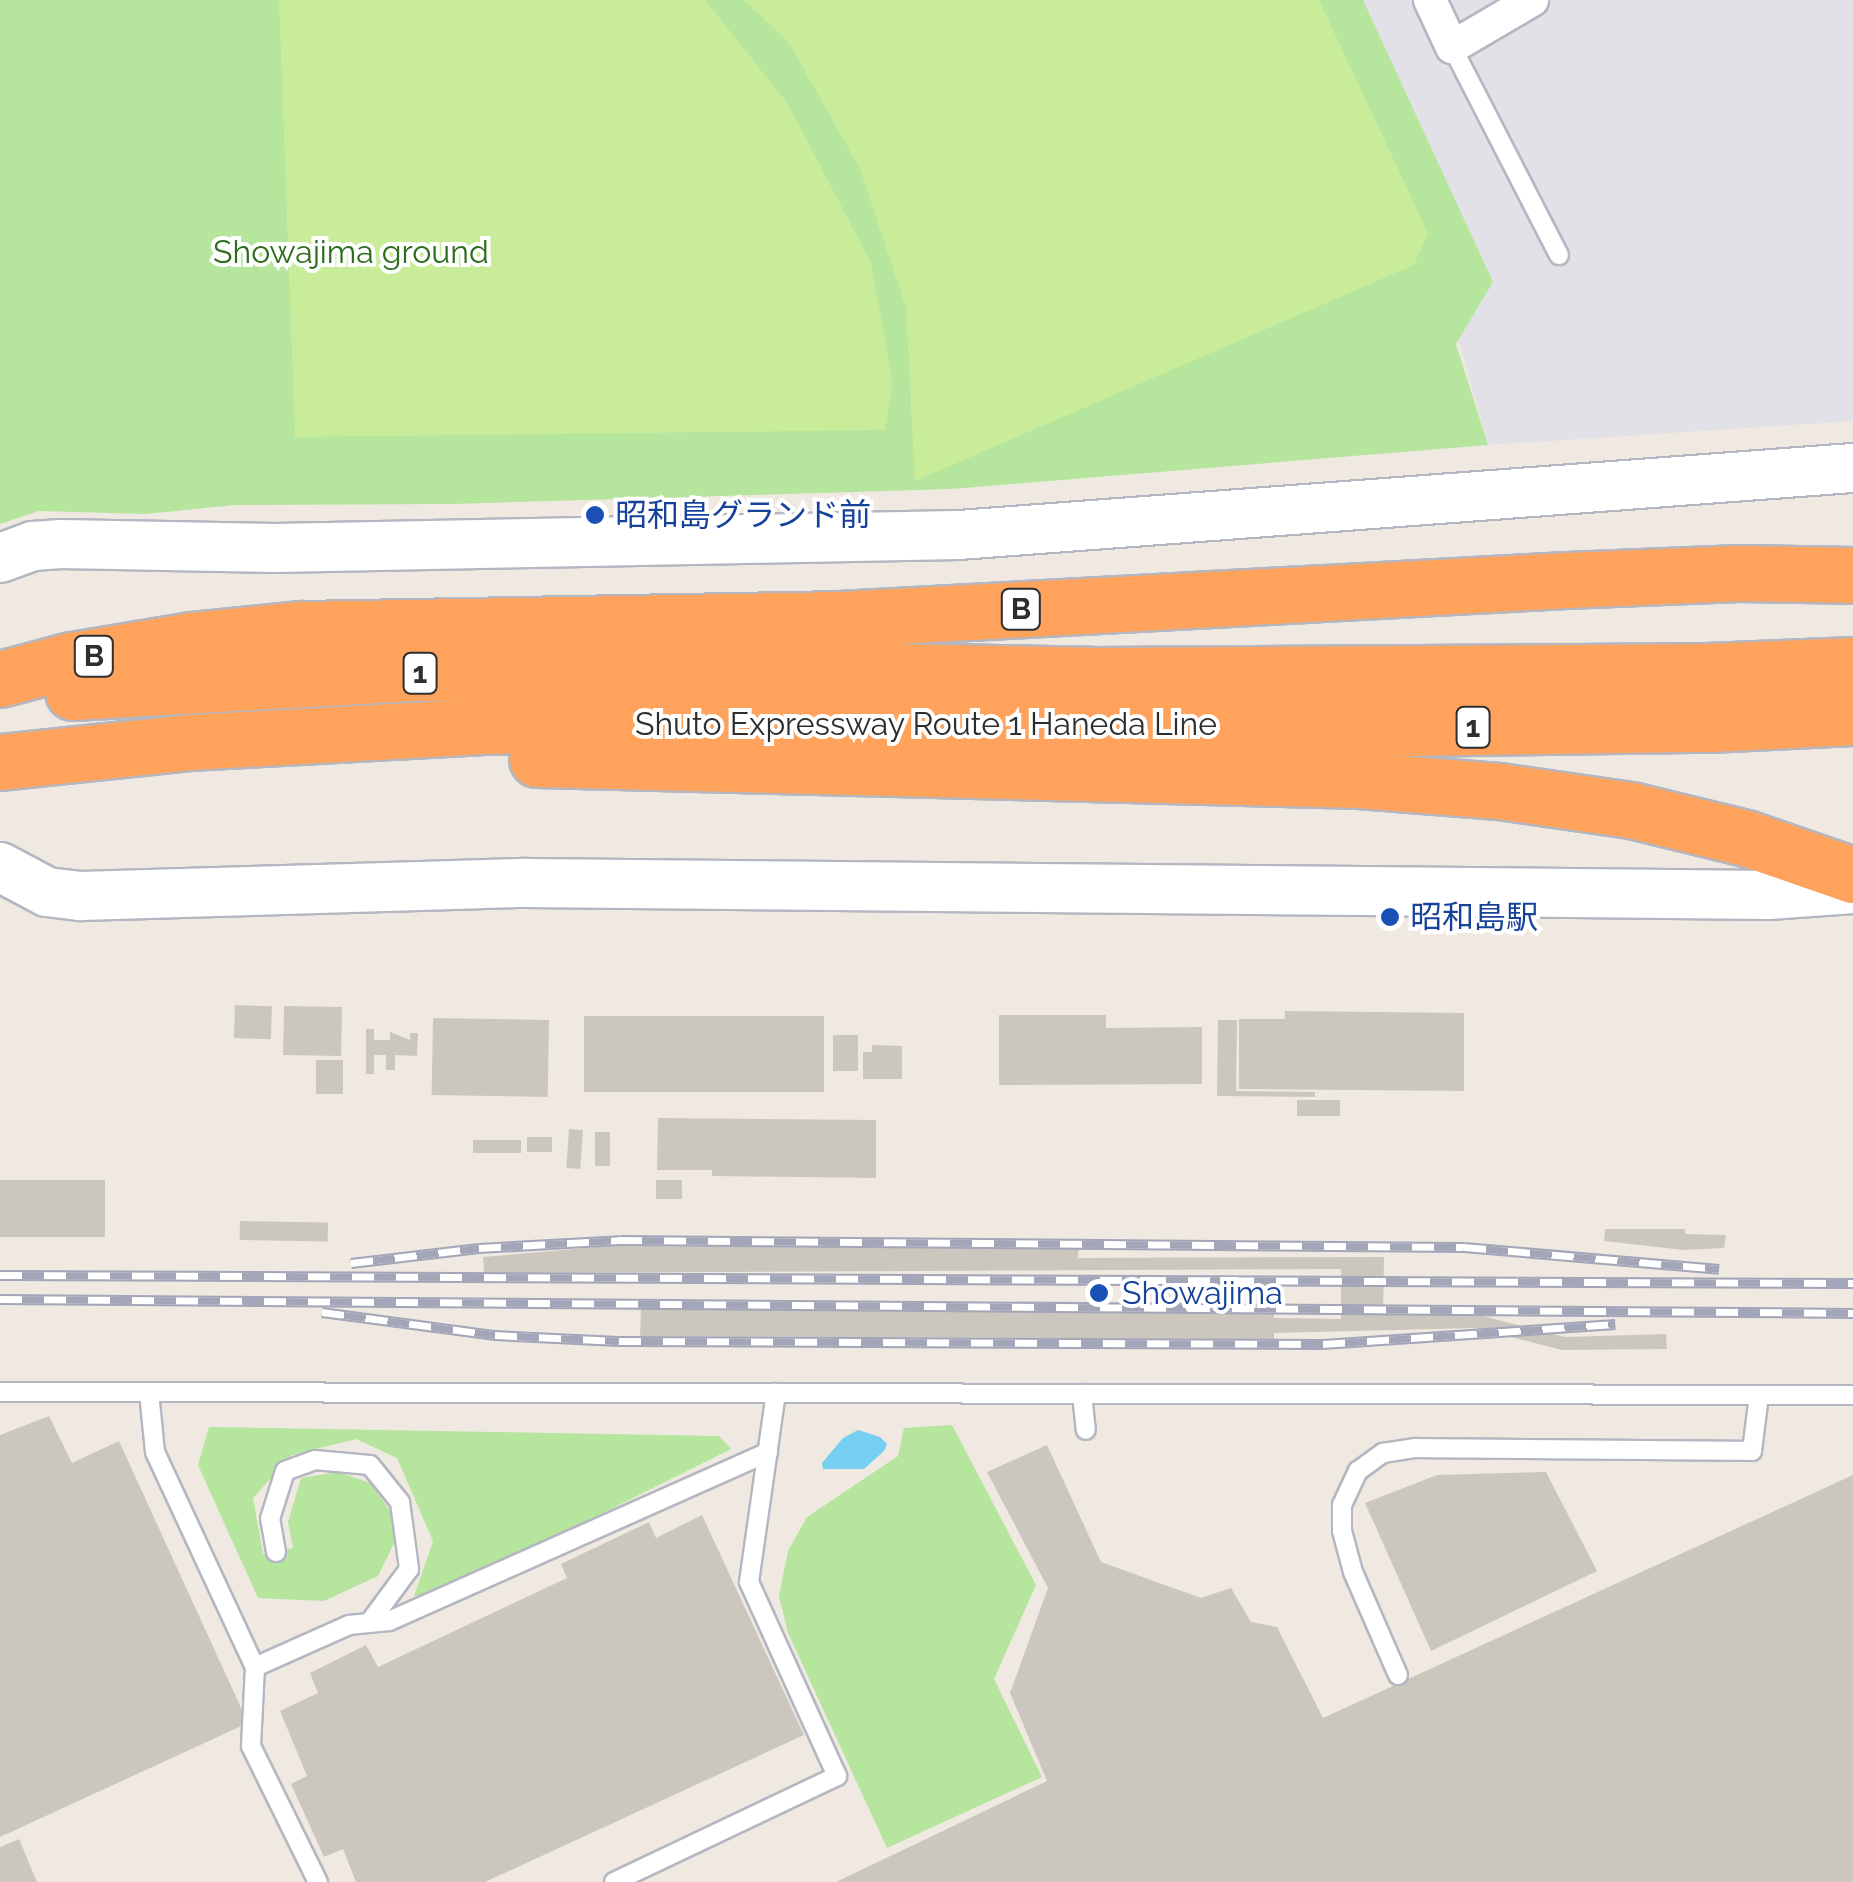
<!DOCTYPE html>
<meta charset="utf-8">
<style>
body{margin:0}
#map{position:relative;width:1853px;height:1882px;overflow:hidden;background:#efe9e1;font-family:Raleway,"Noto Sans JP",sans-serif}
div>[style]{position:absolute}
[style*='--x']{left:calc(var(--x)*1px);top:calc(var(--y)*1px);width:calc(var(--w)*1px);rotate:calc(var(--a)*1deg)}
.industrial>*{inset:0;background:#e3e1e8}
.green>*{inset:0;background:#b6e59e}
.pitch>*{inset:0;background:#c9ec9a}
.water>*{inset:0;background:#75cff0}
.building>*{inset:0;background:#cbc7bf;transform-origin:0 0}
.roads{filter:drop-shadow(2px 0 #b4b7c1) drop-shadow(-2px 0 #b4b7c1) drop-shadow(0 2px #b4b7c1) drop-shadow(0 -2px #b4b7c1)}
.lane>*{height:18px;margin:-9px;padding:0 9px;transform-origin:9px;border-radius:9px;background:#fff}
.street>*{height:32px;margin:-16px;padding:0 16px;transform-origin:16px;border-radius:16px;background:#fff}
.secondary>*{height:48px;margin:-24px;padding:0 24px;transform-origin:24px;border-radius:24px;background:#fff}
.highway>*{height:55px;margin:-27.5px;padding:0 27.5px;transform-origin:27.5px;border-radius:27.5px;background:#ffa35c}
.rail>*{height:11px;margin-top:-5.5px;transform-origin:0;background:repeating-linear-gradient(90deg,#fff 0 22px,#a3a6b8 0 44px);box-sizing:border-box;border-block:2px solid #a3a6b8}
.dots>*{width:28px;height:28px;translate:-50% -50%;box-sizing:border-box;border:5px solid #fff;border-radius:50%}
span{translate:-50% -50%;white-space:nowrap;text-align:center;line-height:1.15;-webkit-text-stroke:8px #fff;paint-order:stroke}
.shield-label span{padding:2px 8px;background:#fff;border:2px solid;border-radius:8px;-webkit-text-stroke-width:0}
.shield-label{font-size:30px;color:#2e2e2e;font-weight:700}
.park-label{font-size:32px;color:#2c6e1b}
.transit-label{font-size:32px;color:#164399}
.left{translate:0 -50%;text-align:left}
.street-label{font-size:32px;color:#2e2e2e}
</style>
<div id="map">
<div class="industrial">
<div style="clip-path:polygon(1363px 0,1853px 0,1853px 421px,1488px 445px)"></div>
</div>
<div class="green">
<div style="clip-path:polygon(0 0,1363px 0,1493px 282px,1456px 344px,1488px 445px,951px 489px,453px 504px,234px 505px,146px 514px,39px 511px,0 524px)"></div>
<div style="clip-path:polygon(952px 1425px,1036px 1585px,994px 1679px,1042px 1777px,887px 1848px,788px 1633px,779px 1596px,788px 1551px,807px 1517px,898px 1456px,904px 1428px)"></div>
<div style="clip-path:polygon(209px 1427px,719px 1436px,731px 1449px,447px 1591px,414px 1596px,433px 1541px,397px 1458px,356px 1439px,292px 1455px,253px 1498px,263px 1554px,293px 1548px,288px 1522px,301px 1478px,338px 1472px,370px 1483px,402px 1527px,378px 1576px,324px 1601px,258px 1598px,198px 1465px)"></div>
</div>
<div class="pitch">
<div style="clip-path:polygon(279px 0,705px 0,788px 104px,871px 263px,893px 384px,885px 430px,295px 437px)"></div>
<div style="clip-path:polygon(744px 0,1319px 0,1428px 233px,1414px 265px,915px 481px,906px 308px,860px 169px,789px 43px)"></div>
</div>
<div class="water">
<div style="clip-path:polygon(858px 1430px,880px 1437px,887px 1444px,884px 1451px,864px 1469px,823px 1469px,822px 1463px,843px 1438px)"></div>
</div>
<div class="building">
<div style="left:235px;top:1005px;width:37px;height:33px;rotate:2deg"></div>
<div style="left:284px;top:1006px;width:58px;height:49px;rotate:1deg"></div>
<div style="clip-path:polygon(1285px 1011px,1464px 1013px,1464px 1091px,1239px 1089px,1239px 1019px,1285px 1019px)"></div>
<div style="clip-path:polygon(999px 1015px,1106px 1015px,1106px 1028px,1202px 1027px,1202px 1084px,999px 1085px)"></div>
<div style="left:584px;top:1016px;width:240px;height:76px"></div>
<div style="left:433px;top:1018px;width:116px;height:77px;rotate:1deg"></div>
<div style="clip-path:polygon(1218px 1020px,1237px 1020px,1236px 1091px,1315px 1092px,1315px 1097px,1217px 1096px)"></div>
<div style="clip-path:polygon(366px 1029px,374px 1029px,374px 1040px,390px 1040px,390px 1032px,410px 1040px,410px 1033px,418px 1033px,417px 1056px,395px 1055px,395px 1070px,386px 1070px,386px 1055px,374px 1055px,374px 1074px,366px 1074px)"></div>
<div style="left:833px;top:1035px;width:25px;height:36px"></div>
<div style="clip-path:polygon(872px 1045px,902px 1046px,902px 1079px,863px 1079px,863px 1052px,872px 1052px)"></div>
<div style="left:316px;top:1060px;width:27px;height:34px"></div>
<div style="left:1297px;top:1100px;width:43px;height:16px"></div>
<div style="clip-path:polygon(658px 1118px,876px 1120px,876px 1178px,712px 1176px,712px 1170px,657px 1170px)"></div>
<div style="left:569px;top:1129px;width:14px;height:39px;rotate:4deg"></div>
<div style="left:595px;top:1132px;width:15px;height:34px"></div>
<div style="left:527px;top:1137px;width:25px;height:15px"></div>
<div style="left:473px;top:1140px;width:48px;height:13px"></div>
<div style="left:0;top:1180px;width:105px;height:57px"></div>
<div style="left:656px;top:1180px;width:26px;height:19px"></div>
<div style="left:240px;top:1221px;width:88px;height:19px;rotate:1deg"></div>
<div style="clip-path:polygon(1605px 1229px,1685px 1229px,1685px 1234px,1726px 1235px,1724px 1248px,1684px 1250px,1604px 1241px)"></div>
<div style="clip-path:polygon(609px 1246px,1079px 1248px,1078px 1258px,1384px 1257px,1383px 1314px,1483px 1316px,1565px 1337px,1666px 1334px,1667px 1349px,1562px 1350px,1476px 1328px,1274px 1333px,1274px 1339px,640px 1336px,641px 1307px,1274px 1314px,1274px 1318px,1341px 1319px,1341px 1269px,484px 1273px,483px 1257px)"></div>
<div style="clip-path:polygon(49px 1416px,72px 1463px,119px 1441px,248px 1723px,0 1837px,0 1435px)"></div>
<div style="clip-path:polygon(1047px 1445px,1101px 1562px,1201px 1598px,1231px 1588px,1251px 1622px,1277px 1627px,1323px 1718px,1853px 1475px,1853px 1882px,836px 1882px,1047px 1781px,1010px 1693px,1048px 1588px,987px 1472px)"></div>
<div style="clip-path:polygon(1546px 1472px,1597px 1571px,1431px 1651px,1365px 1503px,1437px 1475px)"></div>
<div style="clip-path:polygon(702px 1515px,804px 1735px,485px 1882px,356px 1882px,343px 1849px,324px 1857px,291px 1784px,307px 1776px,280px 1711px,318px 1693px,310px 1673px,366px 1645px,378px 1667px,567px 1578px,561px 1564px,649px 1522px,656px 1538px)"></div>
<div style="clip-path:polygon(19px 1839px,37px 1882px,0 1882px,0 1847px)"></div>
</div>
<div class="roads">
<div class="lane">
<div style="--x:1452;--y:47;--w:234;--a:62.8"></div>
<div style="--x:0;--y:1392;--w:1853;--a:0.09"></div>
<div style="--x:149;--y:1392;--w:60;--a:84.3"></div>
<div style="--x:155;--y:1452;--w:237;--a:65.1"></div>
<div style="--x:255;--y:1667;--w:79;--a:92.9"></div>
<div style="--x:251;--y:1746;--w:152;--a:63.8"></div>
<div style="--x:1082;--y:1394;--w:36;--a:84"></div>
<div style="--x:276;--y:1552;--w:34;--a:-100"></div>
<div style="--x:270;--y:1519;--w:50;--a:-72.6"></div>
<div style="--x:285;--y:1471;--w:32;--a:-20"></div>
<div style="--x:315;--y:1460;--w:55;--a:5.2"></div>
<div style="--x:370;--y:1465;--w:48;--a:51"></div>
<div style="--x:400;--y:1502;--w:68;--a:82.3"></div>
<div style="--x:409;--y:1569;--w:67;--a:126.5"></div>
<div style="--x:255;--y:1667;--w:103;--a:-24.1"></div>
<div style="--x:349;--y:1625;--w:40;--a:-5.7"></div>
<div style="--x:389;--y:1621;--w:415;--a:-24"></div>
<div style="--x:1398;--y:1675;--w:112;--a:-113.6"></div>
<div style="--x:1353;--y:1572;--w:42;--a:-105"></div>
<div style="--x:1342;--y:1531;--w:26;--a:-90"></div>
<div style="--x:1342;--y:1505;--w:38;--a:-65"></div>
<div style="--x:1358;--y:1471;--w:31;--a:-36"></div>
<div style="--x:1383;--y:1453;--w:33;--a:-9"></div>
<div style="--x:1416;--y:1448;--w:336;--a:0.5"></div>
<div style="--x:1752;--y:1451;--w:56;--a:-82.9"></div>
<div style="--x:614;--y:1882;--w:247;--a:-25.4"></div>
<div style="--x:837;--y:1776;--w:213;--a:-114.4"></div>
<div style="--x:749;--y:1582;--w:191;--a:-81.9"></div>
</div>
<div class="street">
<div style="--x:1430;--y:0;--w:52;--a:64.9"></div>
<div style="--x:1452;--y:47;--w:93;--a:-30.4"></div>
</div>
<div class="secondary">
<div style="--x:0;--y:558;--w:35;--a:-20"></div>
<div style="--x:33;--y:546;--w:28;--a:-4"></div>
<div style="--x:61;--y:544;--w:214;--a:1.1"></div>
<div style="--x:275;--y:548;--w:684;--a:-1.09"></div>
<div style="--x:959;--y:535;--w:897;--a:-4.29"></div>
<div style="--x:0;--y:867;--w:53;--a:28"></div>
<div style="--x:47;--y:892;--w:34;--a:7"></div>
<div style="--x:81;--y:896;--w:446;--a:-1.7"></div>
<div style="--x:527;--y:883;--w:1242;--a:0.55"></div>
<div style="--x:1769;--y:895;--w:84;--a:-4.1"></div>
</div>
<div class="highway">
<div style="--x:0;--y:679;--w:73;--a:-15"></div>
<div style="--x:71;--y:660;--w:121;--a:-9.5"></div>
<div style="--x:190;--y:640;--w:112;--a:-5.7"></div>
<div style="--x:301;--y:629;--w:538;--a:-1.06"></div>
<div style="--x:839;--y:619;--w:728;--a:-3.07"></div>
<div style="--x:1566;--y:580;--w:173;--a:-2.3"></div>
<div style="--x:1739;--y:573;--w:114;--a:1"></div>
<div style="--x:73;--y:692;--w:337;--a:-3.2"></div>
<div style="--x:409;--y:673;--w:432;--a:-0.4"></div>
<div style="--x:841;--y:670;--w:252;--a:1.1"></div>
<div style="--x:1093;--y:675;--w:614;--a:-0.37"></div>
<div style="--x:1707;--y:671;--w:146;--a:-2.4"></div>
<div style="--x:537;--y:759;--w:822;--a:1.46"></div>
<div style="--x:1359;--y:780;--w:140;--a:4.5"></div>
<div style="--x:1499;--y:791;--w:133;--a:8.2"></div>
<div style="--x:1631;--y:810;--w:118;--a:13.7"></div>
<div style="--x:1746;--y:838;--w:113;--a:19.1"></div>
<div style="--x:0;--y:762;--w:190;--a:-6"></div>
<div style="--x:189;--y:742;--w:293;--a:-3.1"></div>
<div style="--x:482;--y:726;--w:357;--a:-1.1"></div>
<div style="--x:839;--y:719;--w:570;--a:0.9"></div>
<div style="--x:1409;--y:728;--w:300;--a:-0.8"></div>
<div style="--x:1709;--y:724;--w:144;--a:-2.8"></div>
</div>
</div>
<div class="rail">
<div style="--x:351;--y:1263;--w:129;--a:-6.7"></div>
<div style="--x:479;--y:1248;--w:141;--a:-3.2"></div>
<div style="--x:620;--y:1240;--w:844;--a:0.48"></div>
<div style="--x:1464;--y:1247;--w:256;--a:4.9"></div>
<div style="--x:0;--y:1275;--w:1853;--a:0.25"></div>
<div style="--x:0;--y:1299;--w:1853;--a:0.43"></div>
<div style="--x:322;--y:1312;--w:175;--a:7.6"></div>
<div style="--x:495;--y:1335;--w:124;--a:2.8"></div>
<div style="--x:619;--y:1341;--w:704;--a:0.24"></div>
<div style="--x:1323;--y:1344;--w:293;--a:-3.9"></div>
</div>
<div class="dots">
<div style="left:595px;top:515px;background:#1a4fb4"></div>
<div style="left:1390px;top:917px;background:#1a4fb4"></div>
<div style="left:1099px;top:1293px;background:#1a4fb4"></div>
</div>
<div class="shield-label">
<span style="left:1021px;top:609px">B</span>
<span style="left:94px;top:656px">B</span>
<span style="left:420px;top:673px">1</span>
<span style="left:1473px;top:727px">1</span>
</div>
<div class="park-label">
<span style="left:351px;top:252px">Showajima ground</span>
</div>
<div class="transit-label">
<span class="left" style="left:615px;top:515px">昭和島グランド前</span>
<span class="left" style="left:1410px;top:917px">昭和島駅</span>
<span class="left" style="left:1122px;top:1293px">Showajima</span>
</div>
<div class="street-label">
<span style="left:926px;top:724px">Shuto Expressway Route 1 Haneda Line</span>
</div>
</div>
